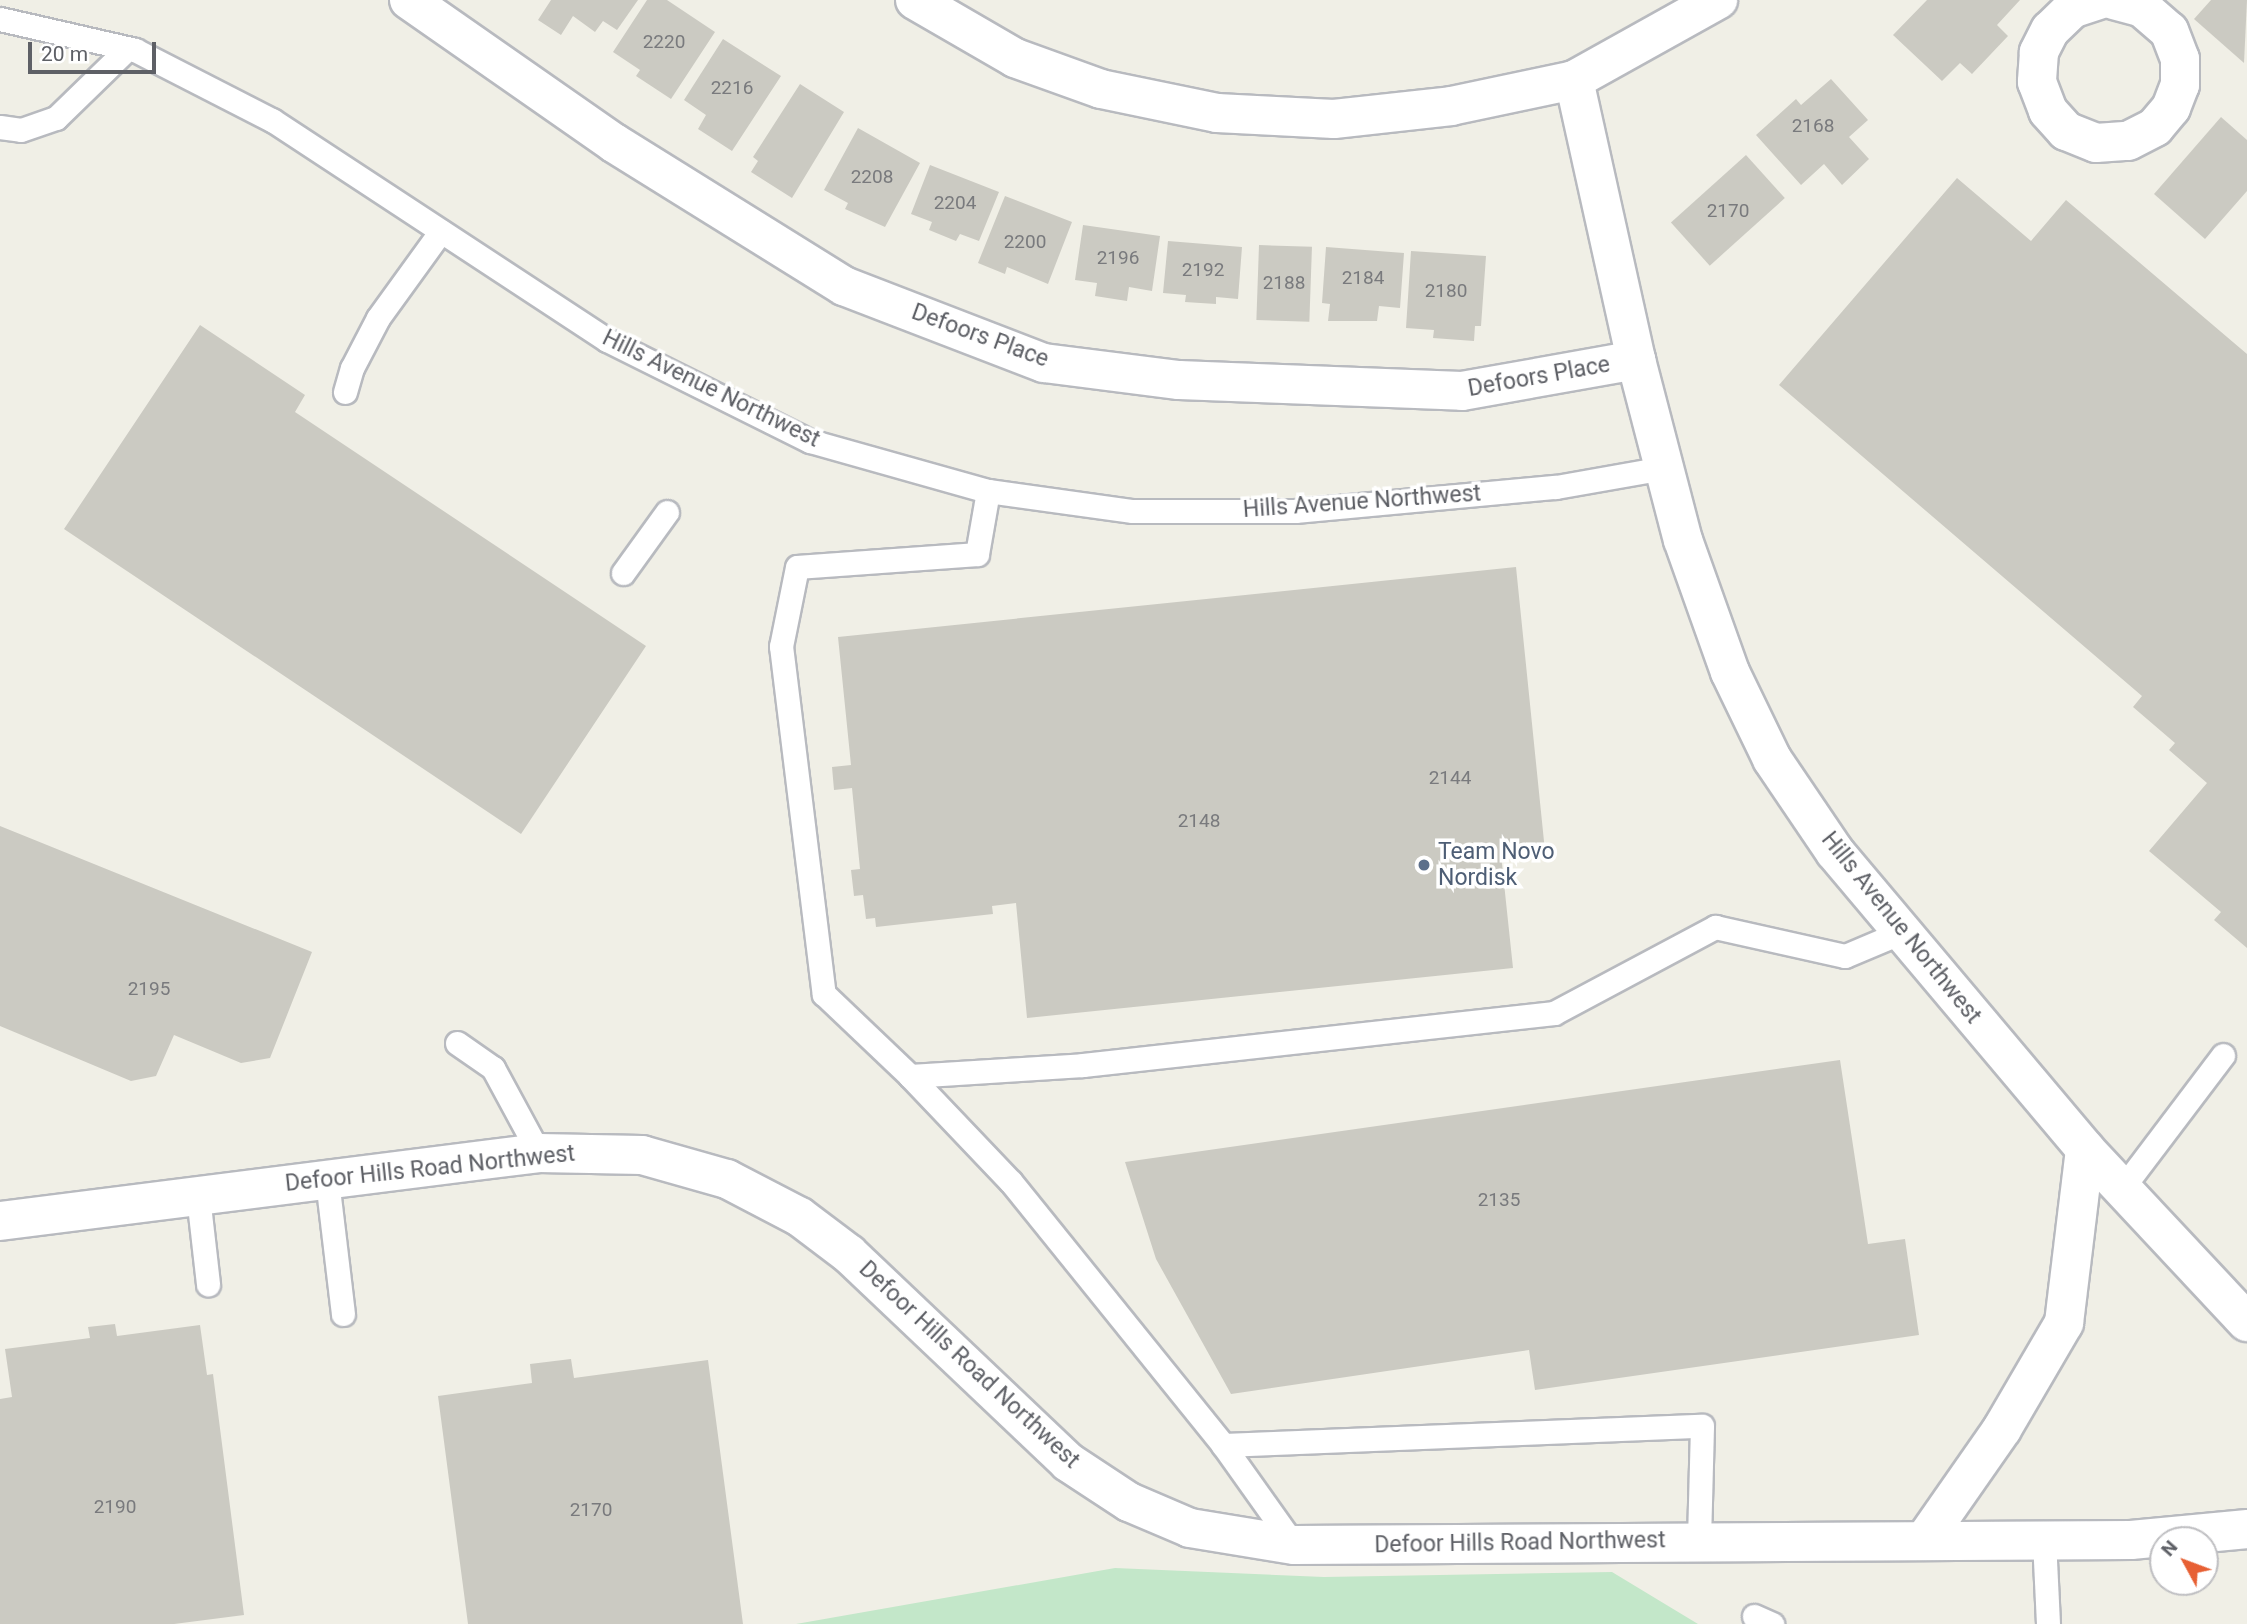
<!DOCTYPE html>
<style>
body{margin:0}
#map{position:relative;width:2247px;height:1624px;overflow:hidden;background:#f0efe6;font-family:Roboto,sans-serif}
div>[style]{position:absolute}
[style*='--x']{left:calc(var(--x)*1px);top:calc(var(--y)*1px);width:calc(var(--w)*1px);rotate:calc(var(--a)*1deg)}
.green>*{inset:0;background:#c3e7c9}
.building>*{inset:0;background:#cbcac2;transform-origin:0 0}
.roads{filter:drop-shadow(2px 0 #b8babf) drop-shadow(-2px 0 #b8babf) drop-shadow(0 2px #b8babf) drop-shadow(0 -2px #b8babf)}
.service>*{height:23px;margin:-11.5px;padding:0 11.5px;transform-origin:11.5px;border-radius:11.5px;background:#fff}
.minor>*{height:38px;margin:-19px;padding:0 19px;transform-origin:19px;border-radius:19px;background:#fff}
.tertiary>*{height:38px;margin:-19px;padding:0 19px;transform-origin:19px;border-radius:19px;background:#fff}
.dots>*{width:19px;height:19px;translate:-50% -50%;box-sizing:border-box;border:4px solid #fff;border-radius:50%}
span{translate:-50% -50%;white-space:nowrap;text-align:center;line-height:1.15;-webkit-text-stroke:7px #fff;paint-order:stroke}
.number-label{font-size:19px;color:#797a7d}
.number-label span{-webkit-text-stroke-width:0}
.street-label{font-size:23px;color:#5e6066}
.service-label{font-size:23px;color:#4e5e75}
.left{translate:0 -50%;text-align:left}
.north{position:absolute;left:2149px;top:1526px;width:70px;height:70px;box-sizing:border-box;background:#fff;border:2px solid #bfbfc2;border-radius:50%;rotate:311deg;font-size:19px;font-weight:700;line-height:28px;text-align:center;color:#5e6066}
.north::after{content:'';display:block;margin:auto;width:24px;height:32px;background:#e76034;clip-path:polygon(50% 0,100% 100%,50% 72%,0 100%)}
.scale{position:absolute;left:28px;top:42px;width:128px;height:32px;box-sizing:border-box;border:4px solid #5e6066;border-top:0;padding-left:9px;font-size:21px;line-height:24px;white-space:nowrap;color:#5e6066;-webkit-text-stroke:5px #fff;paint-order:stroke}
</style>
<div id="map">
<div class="green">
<div style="clip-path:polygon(1115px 1568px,1324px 1577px,1612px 1572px,1698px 1624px,796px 1624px)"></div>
</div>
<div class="building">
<div style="clip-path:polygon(551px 0,638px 0,617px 30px,603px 21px,595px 32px,573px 16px,561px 35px,538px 20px)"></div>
<div style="clip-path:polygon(647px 0,667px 0,715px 32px,671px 99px,636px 76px,640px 70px,613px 52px)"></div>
<div style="clip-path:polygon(1927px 0,2020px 0,1997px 25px,2008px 36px,1972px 74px,1960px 63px,1942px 81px,1893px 35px)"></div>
<div style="clip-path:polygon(2211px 0,2247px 0,2244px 63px,2194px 19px)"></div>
<div style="clip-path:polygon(723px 39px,781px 76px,732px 151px,698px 129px,706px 115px,684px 100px)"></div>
<div style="clip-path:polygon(1831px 79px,1868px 120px,1849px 137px,1869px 159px,1842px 185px,1824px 164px,1801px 185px,1756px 135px,1796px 99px,1801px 105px)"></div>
<div style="clip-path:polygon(800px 84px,844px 112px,792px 198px,751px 172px,758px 161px,753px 157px)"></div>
<div style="clip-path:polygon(2221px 117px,2247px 140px,2247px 191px,2205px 239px,2154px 194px)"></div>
<div style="clip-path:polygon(858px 128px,920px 163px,885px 227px,845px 209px,848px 203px,824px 190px)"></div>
<div style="left:1746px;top:155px;width:58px;height:101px;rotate:48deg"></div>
<div style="clip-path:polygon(930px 165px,999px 192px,979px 241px,960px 234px,956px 241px,929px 230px,932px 222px,911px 214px)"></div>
<div style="clip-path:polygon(1957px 178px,2031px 241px,2066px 200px,2247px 354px,2247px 948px,2214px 920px,2221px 912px,2149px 851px,2207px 783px,2169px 750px,2175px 743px,2133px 707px,2142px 696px,1779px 385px)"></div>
<div style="clip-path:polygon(1005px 196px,1072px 222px,1048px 284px,1007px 267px,1005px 274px,978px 263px)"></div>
<div style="clip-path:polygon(1083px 225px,1160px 236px,1152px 291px,1129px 287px,1127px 301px,1095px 296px,1097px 283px,1075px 280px)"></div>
<div style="clip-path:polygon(1168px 241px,1242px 247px,1238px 299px,1216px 297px,1216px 304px,1185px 302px,1186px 295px,1163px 293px)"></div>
<div style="left:1259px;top:245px;width:53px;height:75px;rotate:2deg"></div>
<div style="clip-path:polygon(1326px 247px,1404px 253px,1400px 308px,1379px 306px,1377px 321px,1328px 321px,1330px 304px,1322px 303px)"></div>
<div style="clip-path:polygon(1411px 251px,1486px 256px,1481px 326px,1475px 326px,1474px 341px,1433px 338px,1434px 330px,1406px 328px)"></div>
<div style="clip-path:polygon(200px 325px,305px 395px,295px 412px,646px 646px,521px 834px,64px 529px)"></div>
<div style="clip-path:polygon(1516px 567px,1545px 851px,1501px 855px,1513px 968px,1027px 1018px,1016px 903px,992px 906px,993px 914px,876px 927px,875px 918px,866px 919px,863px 895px,854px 896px,851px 870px,860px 869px,852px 788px,834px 790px,832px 767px,851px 765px,838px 637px)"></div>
<div style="clip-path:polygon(0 826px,312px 952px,270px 1058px,241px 1063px,174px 1035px,156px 1076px,131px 1081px,0 1026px)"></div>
<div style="clip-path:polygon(1840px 1060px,1868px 1244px,1905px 1239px,1919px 1335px,1535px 1390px,1529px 1350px,1231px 1394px,1156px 1259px,1125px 1162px)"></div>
<div style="clip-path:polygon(115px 1324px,117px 1336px,200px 1325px,207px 1375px,213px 1374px,244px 1615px,174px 1624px,0 1624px,0 1399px,12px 1397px,5px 1349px,90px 1338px,88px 1327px)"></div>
<div style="clip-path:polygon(571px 1359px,574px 1378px,708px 1360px,743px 1624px,468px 1624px,438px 1396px,532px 1383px,530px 1364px)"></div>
</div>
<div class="roads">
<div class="service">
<div style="--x:0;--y:19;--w:139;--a:12.9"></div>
<div style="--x:135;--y:50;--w:154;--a:27.1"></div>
<div style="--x:272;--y:120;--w:401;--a:33.3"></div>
<div style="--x:607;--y:340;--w:227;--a:26.5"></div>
<div style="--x:810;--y:441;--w:185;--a:15.7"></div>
<div style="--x:988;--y:491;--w:146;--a:7.9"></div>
<div style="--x:1133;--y:511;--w:162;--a:0"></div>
<div style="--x:1295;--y:511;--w:262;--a:-5.3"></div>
<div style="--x:1556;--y:487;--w:110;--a:-10"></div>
<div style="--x:0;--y:127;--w:21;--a:8"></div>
<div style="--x:21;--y:130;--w:37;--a:-19"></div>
<div style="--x:56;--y:118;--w:99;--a:-44.2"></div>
<div style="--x:345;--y:392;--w:25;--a:-74"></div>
<div style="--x:352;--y:368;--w:56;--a:-62.5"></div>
<div style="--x:378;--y:318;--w:107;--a:-54.1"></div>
<div style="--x:988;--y:491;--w:64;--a:99.9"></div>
<div style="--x:977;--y:554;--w:180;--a:175.9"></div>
<div style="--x:797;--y:567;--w:81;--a:101.4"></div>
<div style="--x:781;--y:646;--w:351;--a:83"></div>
<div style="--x:824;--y:994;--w:119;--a:43.6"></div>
<div style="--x:910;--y:1076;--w:146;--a:46.4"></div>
<div style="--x:1011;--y:1182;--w:338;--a:51.1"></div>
<div style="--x:1223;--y:1445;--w:123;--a:54.6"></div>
<div style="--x:623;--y:573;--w:75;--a:-54.2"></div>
<div style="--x:457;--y:1043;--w:44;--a:34.8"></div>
<div style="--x:493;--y:1068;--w:97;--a:61.6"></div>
<div style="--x:910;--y:1076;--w:173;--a:-3.6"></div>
<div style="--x:1083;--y:1065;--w:474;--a:-6.3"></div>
<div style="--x:1554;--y:1013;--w:183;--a:-28.1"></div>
<div style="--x:1715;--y:927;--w:133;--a:12.6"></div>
<div style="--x:1845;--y:956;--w:62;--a:-22.8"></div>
<div style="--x:327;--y:1180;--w:135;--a:83.2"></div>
<div style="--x:2121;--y:1190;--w:169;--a:-52.9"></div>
<div style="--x:198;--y:1196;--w:89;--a:83.5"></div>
<div style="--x:1223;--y:1445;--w:479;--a:-2.3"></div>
<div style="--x:1702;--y:1426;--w:115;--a:91.5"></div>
<div style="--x:2044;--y:1539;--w:85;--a:87.3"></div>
<div style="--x:1754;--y:1616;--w:20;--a:24"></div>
</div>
<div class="minor">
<div style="--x:409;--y:0;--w:250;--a:34.9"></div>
<div style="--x:614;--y:143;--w:271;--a:31.9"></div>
<div style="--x:844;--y:286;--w:214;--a:21.1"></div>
<div style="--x:1044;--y:363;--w:136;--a:7.2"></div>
<div style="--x:1179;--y:380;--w:283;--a:2.2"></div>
<div style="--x:1462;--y:391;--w:177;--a:-10.1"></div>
<div style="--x:2099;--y:0;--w:28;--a:162"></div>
<div style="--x:2072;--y:9;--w:30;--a:136"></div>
<div style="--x:2050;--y:30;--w:25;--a:117"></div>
<div style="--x:2039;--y:52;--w:30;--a:94"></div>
<div style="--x:2037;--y:82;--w:31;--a:69"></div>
<div style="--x:2048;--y:111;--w:27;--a:48"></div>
<div style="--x:2066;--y:131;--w:32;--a:22"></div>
<div style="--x:2096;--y:143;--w:32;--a:-4"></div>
<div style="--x:2128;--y:141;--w:30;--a:-27"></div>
<div style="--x:2155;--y:127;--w:25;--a:-50"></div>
<div style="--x:2171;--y:108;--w:25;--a:-69"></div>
<div style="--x:2180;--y:85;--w:26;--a:-90"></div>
<div style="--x:2180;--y:59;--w:30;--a:-111"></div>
<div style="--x:2169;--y:31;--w:35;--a:-139"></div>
<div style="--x:2143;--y:8;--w:30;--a:-165"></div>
<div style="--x:1574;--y:80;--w:287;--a:77.5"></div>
<div style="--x:1636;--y:360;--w:186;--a:75.4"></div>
<div style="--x:1683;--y:540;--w:140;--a:70.4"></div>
<div style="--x:1730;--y:672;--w:97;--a:64.2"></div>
<div style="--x:1772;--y:759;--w:112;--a:55.9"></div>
<div style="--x:1835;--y:852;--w:388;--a:49.9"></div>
<div style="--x:2085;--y:1149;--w:237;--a:46.9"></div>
<div style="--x:0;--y:1221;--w:543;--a:-7.19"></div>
<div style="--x:539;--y:1153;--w:103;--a:1.1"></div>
<div style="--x:642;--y:1155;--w:88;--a:15.8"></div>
<div style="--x:727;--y:1179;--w:82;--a:27.5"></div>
<div style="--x:800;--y:1217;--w:61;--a:37.1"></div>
<div style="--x:849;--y:1254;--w:302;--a:43.5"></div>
<div style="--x:1068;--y:1462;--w:73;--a:33.3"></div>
<div style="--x:1129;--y:1502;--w:66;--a:23.1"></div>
<div style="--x:1190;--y:1528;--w:105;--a:9.3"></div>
<div style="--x:1294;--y:1545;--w:837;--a:-0.34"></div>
<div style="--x:2131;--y:1540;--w:117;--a:-5.4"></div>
<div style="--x:1926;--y:1538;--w:133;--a:-55.1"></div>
<div style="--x:2002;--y:1429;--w:123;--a:-59.7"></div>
<div style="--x:2064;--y:1323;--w:175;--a:-83.1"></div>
</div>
<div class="tertiary">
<div style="--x:915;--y:0;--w:116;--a:30.1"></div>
<div style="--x:1015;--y:58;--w:91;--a:19.8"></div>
<div style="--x:1101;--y:89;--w:118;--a:11.7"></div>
<div style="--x:1217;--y:113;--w:117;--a:2.9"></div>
<div style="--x:1334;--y:119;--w:118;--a:-6.3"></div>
<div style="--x:1451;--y:106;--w:126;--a:-11.9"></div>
<div style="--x:1574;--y:80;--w:165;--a:-29.1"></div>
</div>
</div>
<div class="dots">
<div style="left:1424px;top:865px;background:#5c6f8a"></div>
</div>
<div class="number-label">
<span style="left:664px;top:42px">2220</span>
<span style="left:732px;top:88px">2216</span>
<span style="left:1813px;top:126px">2168</span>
<span style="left:872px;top:177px">2208</span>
<span style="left:955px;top:203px">2204</span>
<span style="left:1728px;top:211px">2170</span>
<span style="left:1025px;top:242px">2200</span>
<span style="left:1118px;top:258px">2196</span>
<span style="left:1203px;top:270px">2192</span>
<span style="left:1363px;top:278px">2184</span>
<span style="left:1284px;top:283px">2188</span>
<span style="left:1446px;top:291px">2180</span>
<span style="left:1450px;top:778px">2144</span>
<span style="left:1199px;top:821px">2148</span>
<span style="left:149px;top:989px">2195</span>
<span style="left:1499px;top:1200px">2135</span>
<span style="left:115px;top:1507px">2190</span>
<span style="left:591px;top:1510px">2170</span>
</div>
<div class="street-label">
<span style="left:980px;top:336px;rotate:20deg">Defoors Place</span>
<span style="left:1539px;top:377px;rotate:-10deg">Defoors Place</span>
<span style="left:711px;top:389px;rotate:26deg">Hills Avenue Northwest</span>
<span style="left:1362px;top:502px;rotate:-4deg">Hills Avenue Northwest</span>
<span style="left:1901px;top:928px;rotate:51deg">Hills Avenue Northwest</span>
<span style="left:430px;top:1169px;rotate:-6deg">Defoor Hills Road Northwest</span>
<span style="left:969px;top:1365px;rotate:43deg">Defoor Hills Road Northwest</span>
<span style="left:1520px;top:1543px;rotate:-1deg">Defoor Hills Road Northwest</span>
</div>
<div class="service-label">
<span class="left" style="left:1438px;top:865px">Team Novo<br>Nordisk</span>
</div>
<div class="north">N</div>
<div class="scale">20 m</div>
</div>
